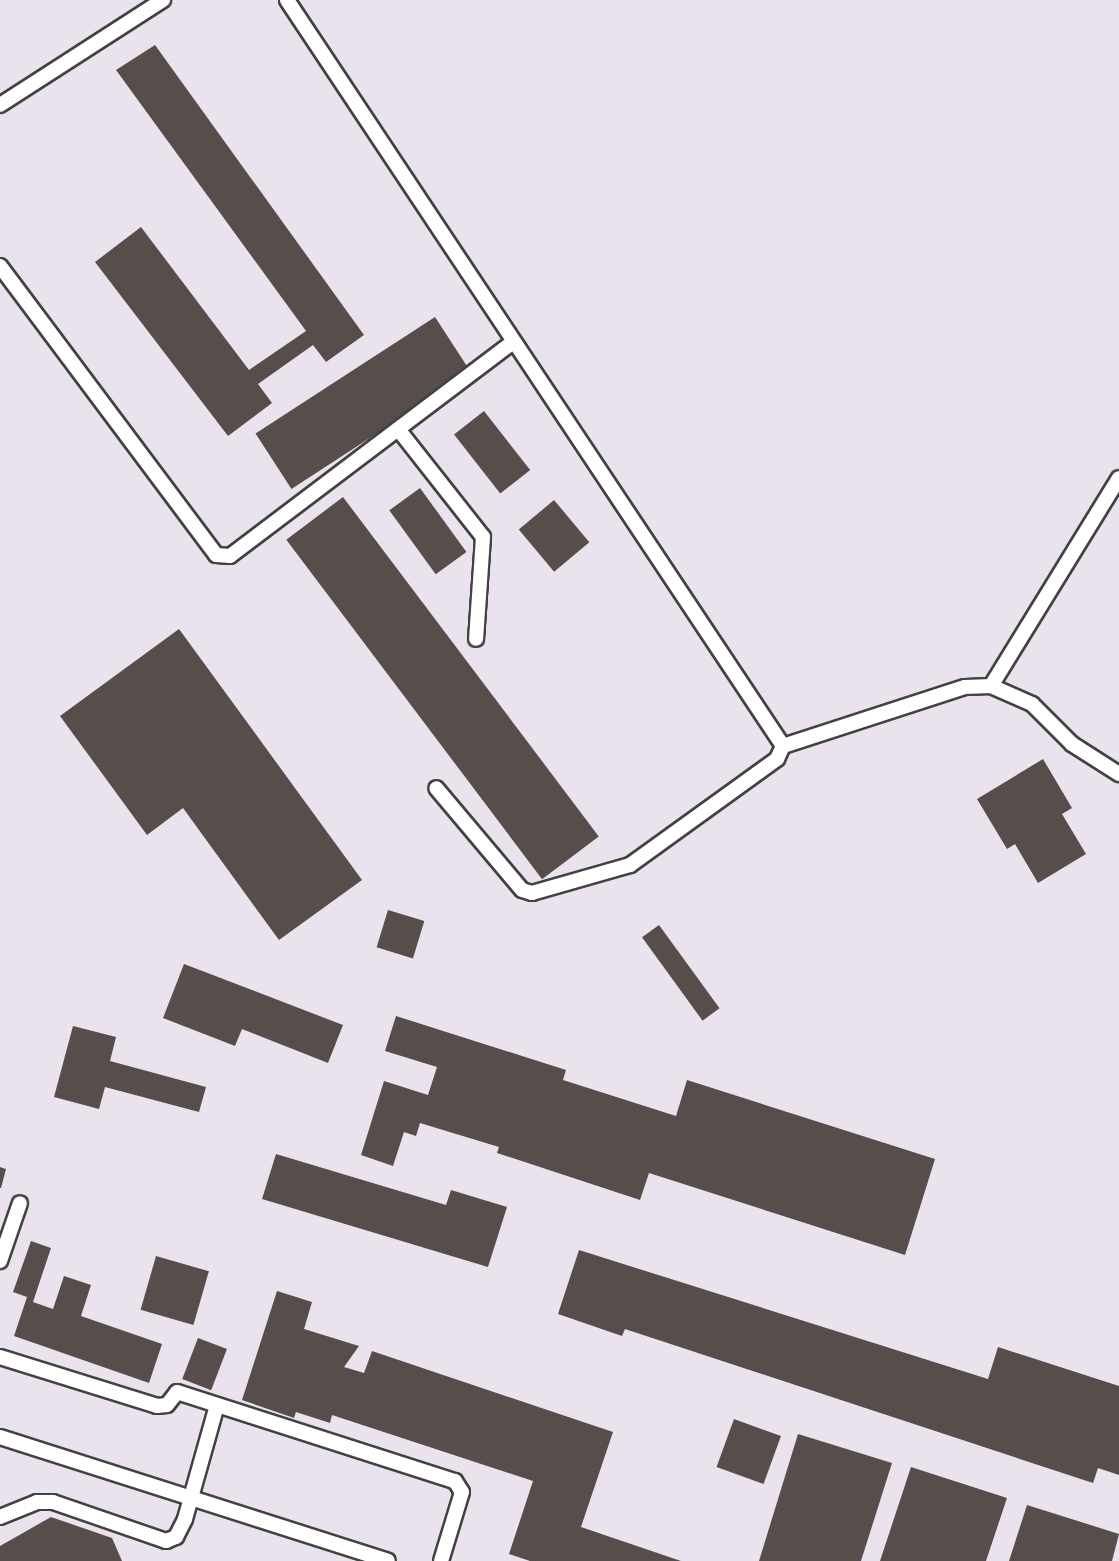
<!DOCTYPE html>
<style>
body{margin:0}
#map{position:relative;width:1119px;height:1561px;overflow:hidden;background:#fffaf1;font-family:"Noto Serif",serif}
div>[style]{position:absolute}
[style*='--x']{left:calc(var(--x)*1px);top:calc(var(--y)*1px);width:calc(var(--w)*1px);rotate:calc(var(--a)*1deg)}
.industrial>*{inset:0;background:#eae3ed;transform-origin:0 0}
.building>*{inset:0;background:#574e4b;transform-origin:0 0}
.roads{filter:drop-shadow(2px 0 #424242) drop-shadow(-2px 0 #424242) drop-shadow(0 2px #424242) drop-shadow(0 -2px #424242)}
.lane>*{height:14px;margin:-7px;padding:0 7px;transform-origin:7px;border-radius:7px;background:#fff}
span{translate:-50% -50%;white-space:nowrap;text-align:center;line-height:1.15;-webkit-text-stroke:7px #fff;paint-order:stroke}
</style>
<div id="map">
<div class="industrial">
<div style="left:0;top:0;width:1119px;height:1561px"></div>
</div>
<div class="building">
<div style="clip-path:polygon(155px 45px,364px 335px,326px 362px,313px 345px,258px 384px,272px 403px,228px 436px,95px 262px,141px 227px,249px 370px,306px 331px,116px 70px)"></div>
<div style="left:435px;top:317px;width:66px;height:214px;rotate:57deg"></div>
<div style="left:484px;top:411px;width:75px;height:38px;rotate:52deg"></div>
<div style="left:420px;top:488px;width:79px;height:38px;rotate:54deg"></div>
<div style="left:343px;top:497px;width:425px;height:71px;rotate:53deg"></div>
<div style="left:554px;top:500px;width:55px;height:46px;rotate:50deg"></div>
<div style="clip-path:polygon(179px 629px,362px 880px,279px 940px,183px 808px,147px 835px,60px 716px)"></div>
<div style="clip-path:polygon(1043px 759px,1072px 808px,1062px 814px,1086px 854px,1038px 883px,1015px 844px,1007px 849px,977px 799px)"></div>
<div style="left:388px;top:910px;width:38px;height:39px;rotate:17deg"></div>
<div style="left:659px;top:925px;width:103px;height:21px;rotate:54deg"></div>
<div style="clip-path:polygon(184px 964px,343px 1025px,328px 1063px,242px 1029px,235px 1046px,163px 1018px)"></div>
<div style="clip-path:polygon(396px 1016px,566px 1070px,563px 1080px,676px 1116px,687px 1080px,935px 1159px,905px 1255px,649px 1173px,640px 1200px,497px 1153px,499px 1147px,420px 1123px,416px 1136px,404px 1132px,393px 1166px,361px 1155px,384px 1081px,428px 1095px,437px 1067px,385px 1051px)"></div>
<div style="clip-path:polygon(73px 1026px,116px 1037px,110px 1061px,206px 1087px,199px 1112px,105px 1087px,99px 1109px,54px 1097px)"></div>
<div style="clip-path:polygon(276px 1154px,446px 1205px,451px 1190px,507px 1207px,488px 1267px,262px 1199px)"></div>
<div style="clip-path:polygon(0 1167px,6px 1169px,1px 1188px,0 1188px)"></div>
<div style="clip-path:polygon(31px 1241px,51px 1248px,33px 1302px,53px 1309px,64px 1276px,91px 1285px,81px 1316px,162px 1344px,149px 1383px,14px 1336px,27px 1297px,13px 1292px)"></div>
<div style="clip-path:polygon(579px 1250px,988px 1379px,998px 1347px,1119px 1386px,1119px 1475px,1098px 1468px,1093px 1483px,625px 1329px,622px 1336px,558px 1314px)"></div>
<div style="left:156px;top:1256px;width:55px;height:56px;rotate:16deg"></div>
<div style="clip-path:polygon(277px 1291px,312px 1302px,304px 1329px,359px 1346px,344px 1367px,364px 1373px,372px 1351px,613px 1432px,581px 1527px,681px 1561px,530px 1561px,509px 1554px,533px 1481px,332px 1415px,330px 1423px,296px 1412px,294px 1418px,242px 1400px)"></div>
<div style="left:198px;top:1338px;width:31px;height:44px;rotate:21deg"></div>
<div style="left:734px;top:1419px;width:50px;height:51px;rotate:20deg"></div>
<div style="clip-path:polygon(798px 1434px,892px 1463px,861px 1561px,759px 1561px)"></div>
<div style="clip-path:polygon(911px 1467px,1007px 1498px,986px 1561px,880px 1561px)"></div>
<div style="clip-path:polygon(1027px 1505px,1119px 1534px,1112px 1561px,1009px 1561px)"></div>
<div style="clip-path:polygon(51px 1517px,112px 1538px,122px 1561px,0 1561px,0 1546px)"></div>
</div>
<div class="roads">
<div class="lane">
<div style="--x:287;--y:0;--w:896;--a:56.38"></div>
<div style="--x:783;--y:746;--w:14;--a:115"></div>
<div style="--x:777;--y:759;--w:181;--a:144.2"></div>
<div style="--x:630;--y:865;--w:102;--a:164.1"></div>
<div style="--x:532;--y:893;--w:10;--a:-163"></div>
<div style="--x:522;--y:890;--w:133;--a:-130.1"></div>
<div style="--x:0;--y:105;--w:194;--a:-32.8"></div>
<div style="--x:0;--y:266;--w:361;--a:53.2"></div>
<div style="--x:216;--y:555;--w:14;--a:4"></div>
<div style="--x:230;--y:556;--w:355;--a:-37.1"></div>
<div style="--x:398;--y:429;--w:137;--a:51.8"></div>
<div style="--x:483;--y:537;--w:102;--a:93.9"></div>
<div style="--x:991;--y:686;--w:244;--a:-58.4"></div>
<div style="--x:783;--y:746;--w:191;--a:-18"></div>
<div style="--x:965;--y:687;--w:26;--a:-2"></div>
<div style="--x:991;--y:686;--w:45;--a:23.7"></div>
<div style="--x:1032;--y:704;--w:57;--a:45"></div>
<div style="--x:1072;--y:744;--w:56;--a:32.6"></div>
<div style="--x:0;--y:1261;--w:61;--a:-71"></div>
<div style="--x:0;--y:1357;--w:164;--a:17.3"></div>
<div style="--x:157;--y:1406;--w:10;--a:-6"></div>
<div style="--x:167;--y:1405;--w:16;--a:-52"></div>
<div style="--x:177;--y:1392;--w:292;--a:17.8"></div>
<div style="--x:455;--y:1481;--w:13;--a:58"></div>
<div style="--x:462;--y:1492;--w:72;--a:106.9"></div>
<div style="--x:0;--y:1437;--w:407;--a:17.7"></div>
<div style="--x:0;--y:1517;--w:40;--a:-22"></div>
<div style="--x:37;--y:1502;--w:16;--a:0"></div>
<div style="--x:53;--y:1502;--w:120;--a:19"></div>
<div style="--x:166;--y:1541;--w:11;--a:-22"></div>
<div style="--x:176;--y:1537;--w:20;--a:-63"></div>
<div style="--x:185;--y:1519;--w:118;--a:-74.3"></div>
</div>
</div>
</div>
